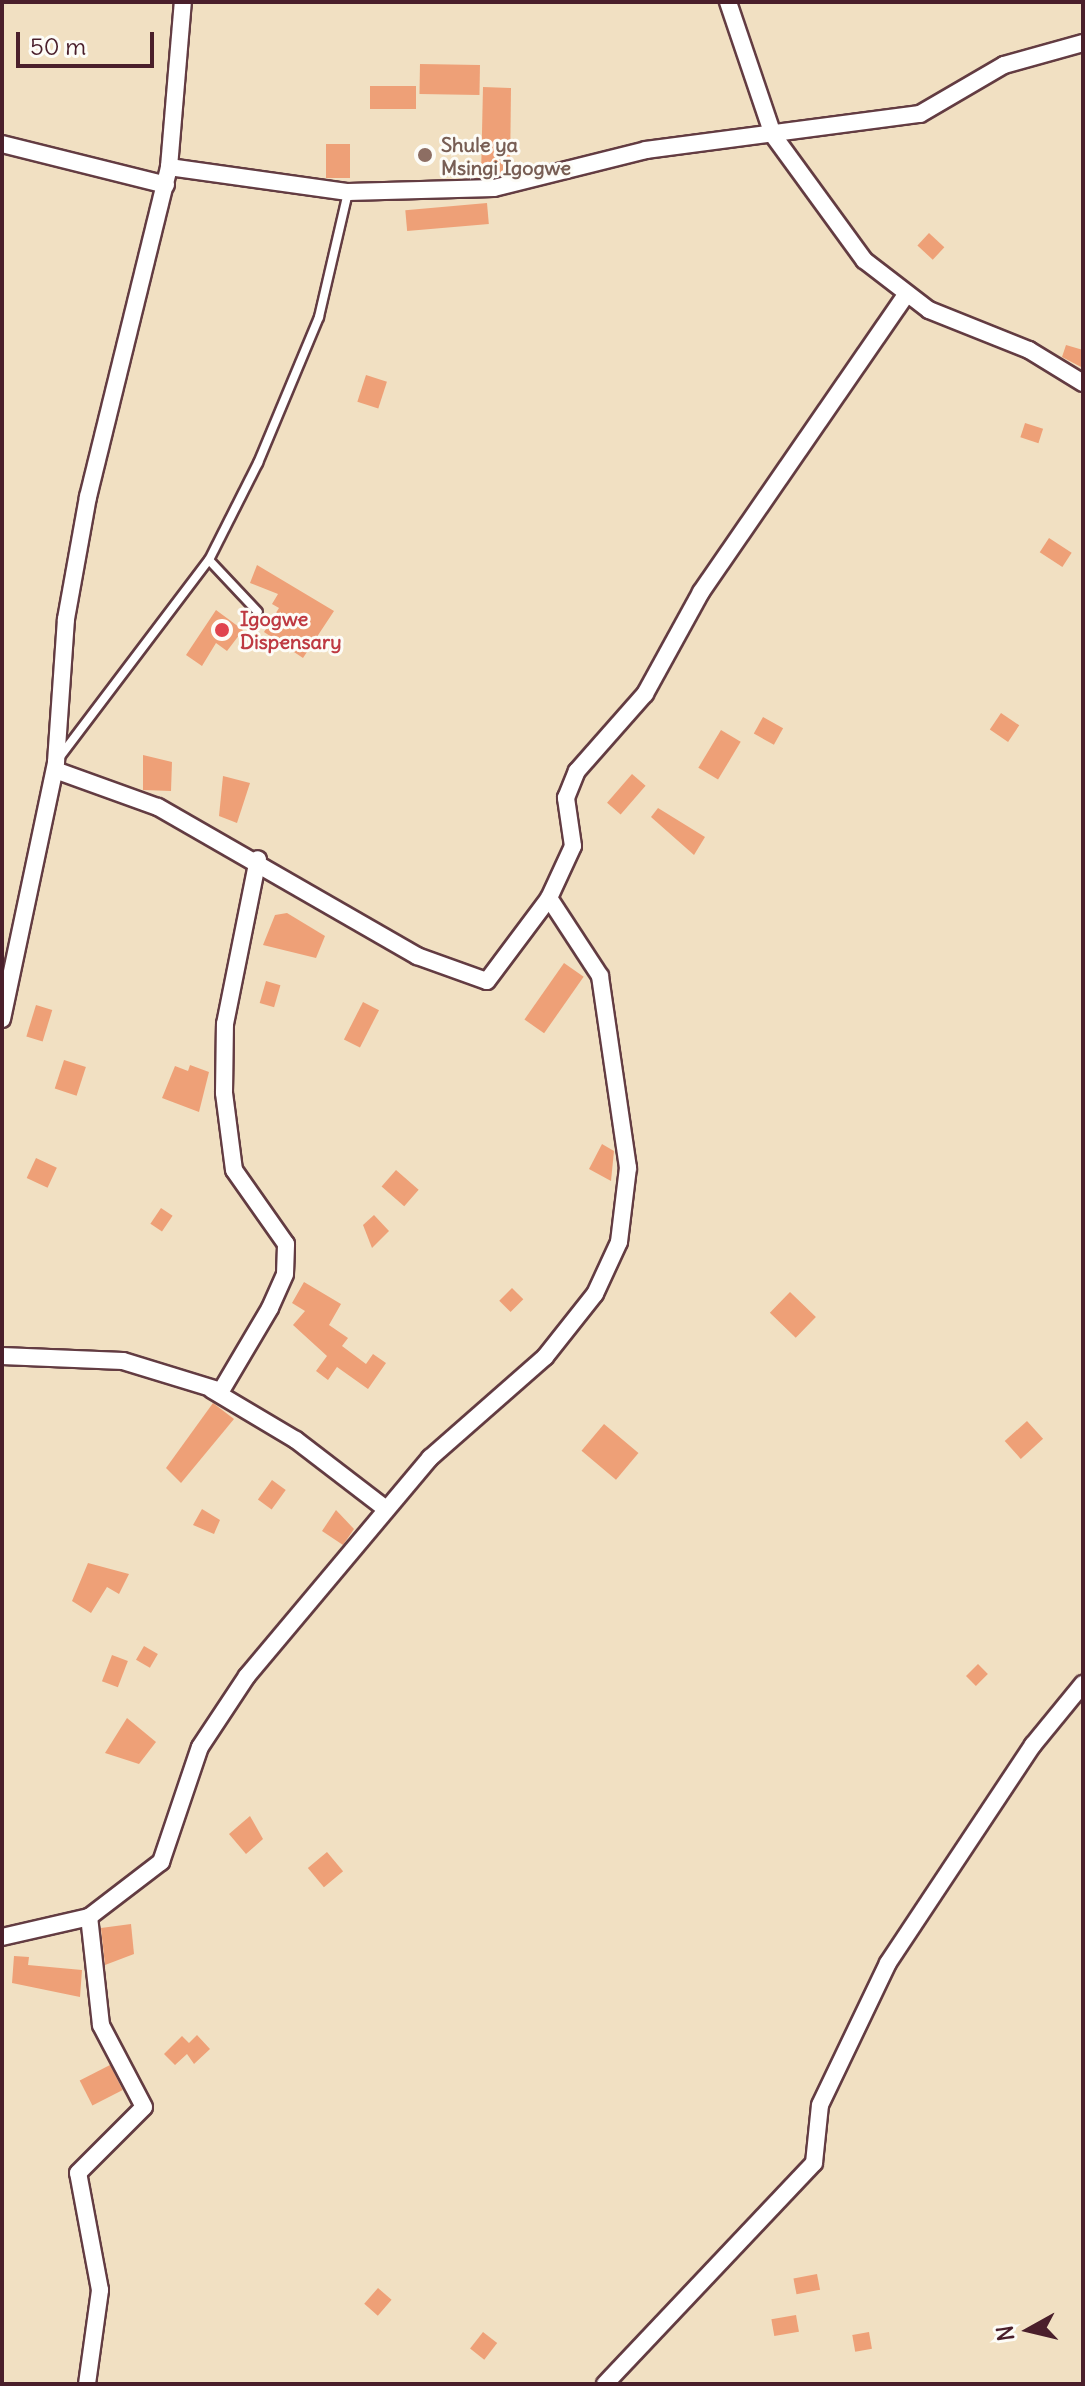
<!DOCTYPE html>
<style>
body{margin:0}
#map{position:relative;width:1085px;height:2386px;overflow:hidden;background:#f1e0c2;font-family:Delius,sans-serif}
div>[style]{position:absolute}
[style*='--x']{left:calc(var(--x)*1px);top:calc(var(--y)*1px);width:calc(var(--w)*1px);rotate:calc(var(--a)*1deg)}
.building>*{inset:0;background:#eea077;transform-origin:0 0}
.roads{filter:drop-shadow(2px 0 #633c42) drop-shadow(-2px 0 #633c42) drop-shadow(0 2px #633c42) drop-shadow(0 -2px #633c42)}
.lane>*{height:8px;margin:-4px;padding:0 4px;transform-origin:4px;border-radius:4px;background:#fff}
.street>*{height:16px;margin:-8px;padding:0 8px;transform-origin:8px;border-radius:8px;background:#fff}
.dots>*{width:22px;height:22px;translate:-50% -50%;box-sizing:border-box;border:4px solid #fdfcf7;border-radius:50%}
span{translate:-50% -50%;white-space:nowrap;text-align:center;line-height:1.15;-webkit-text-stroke:6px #fdfcf7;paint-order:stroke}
.education-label{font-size:20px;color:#785e54;font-weight:700}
.left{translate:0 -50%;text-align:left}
.health-label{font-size:20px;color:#be3a42;font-weight:700}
.frame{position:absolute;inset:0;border:4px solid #4a1f2b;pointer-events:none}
.north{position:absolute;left:989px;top:2290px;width:80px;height:80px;-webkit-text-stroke:6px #fdfcf7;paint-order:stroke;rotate:262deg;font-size:22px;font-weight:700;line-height:32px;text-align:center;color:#4a1f2b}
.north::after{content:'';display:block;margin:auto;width:28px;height:36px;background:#4a1f2b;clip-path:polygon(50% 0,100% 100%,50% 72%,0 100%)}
.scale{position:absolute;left:16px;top:32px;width:138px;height:36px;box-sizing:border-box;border:4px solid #4a1f2b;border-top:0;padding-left:10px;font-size:24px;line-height:28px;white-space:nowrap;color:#4a1f2b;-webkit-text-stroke:6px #fdfcf7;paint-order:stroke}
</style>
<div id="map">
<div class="building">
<div style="left:420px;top:64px;width:60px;height:30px;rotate:1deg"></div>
<div style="left:370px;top:86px;width:46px;height:23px"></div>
<div style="clip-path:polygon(483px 87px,511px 88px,510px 173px,492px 177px,481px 177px)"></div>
<div style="left:326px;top:144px;width:24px;height:34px"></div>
<div style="left:487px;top:203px;width:21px;height:82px;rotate:85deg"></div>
<div style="left:929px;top:233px;width:21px;height:17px;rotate:43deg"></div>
<div style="clip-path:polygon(1066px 345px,1083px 350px,1083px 368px,1062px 357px)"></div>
<div style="left:366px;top:375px;width:22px;height:28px;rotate:18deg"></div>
<div style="left:1025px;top:423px;width:19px;height:15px;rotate:18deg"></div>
<div style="left:1049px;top:538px;width:27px;height:17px;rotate:33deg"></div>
<div style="clip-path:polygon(257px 565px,334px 611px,303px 658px,264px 632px,279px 608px,272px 604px,278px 594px,250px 583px)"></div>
<div style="clip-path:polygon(216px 610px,243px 630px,227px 651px,216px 643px,202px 666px,186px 655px)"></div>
<div style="left:1001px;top:713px;width:22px;height:20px;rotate:34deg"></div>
<div style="left:763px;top:717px;width:23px;height:19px;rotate:29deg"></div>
<div style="left:721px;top:730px;width:23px;height:44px;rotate:31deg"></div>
<div style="clip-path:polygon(143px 755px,172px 762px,171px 791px,143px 790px)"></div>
<div style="left:632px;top:774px;width:18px;height:38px;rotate:41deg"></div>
<div style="clip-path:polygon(223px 776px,250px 783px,237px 823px,219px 816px)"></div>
<div style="clip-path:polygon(658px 808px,705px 837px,694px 855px,651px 817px)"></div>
<div style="clip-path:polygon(287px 913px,325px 936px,316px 958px,263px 945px,275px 915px)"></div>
<div style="left:564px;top:963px;width:24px;height:69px;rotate:35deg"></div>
<div style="left:266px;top:981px;width:15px;height:23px;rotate:16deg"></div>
<div style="left:363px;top:1002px;width:18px;height:42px;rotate:27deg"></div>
<div style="left:36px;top:1005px;width:17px;height:33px;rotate:17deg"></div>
<div style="left:64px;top:1060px;width:23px;height:30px;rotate:18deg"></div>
<div style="clip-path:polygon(190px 1065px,209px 1072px,199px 1112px,162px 1098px,175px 1066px,188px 1071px)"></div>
<div style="clip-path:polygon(602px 1144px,614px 1151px,611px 1181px,589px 1169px)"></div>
<div style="left:36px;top:1158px;width:23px;height:22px;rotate:25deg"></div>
<div style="left:396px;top:1170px;width:30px;height:22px;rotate:41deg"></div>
<div style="left:161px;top:1208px;width:14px;height:19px;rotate:34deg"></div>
<div style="clip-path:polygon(374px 1215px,389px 1231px,372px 1248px,363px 1225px)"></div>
<div style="clip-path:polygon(304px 1282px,341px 1304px,329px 1325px,348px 1338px,342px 1346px,366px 1364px,373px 1354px,386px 1363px,368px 1389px,337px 1367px,328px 1380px,316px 1371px,327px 1356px,293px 1325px,305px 1311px,292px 1303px)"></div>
<div style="left:512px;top:1288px;width:16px;height:18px;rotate:45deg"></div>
<div style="left:790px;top:1292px;width:36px;height:29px;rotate:44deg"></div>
<div style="clip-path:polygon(213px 1403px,234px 1419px,181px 1483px,166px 1468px)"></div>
<div style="left:1027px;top:1421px;width:24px;height:30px;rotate:48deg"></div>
<div style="left:604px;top:1424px;width:45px;height:35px;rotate:40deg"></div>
<div style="left:272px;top:1480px;width:17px;height:24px;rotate:36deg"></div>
<div style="clip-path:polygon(202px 1509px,220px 1520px,214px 1534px,193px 1525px)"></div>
<div style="clip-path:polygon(336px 1510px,354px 1529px,343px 1545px,322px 1531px)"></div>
<div style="clip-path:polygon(88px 1563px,129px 1574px,119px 1594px,107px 1587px,91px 1613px,72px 1601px)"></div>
<div style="left:144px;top:1646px;width:16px;height:16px;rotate:30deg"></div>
<div style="left:112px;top:1655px;width:17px;height:28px;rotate:21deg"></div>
<div style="left:978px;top:1664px;width:14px;height:17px;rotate:45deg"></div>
<div style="clip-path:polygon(127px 1718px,156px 1742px,139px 1764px,105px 1753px)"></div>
<div style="clip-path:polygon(250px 1816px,263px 1839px,246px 1854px,229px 1834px)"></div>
<div style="left:327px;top:1852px;width:25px;height:25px;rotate:50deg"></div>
<div style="clip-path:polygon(131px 1924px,134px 1954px,105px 1965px,101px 1928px)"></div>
<div style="clip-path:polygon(14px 1956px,29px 1957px,28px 1965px,82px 1970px,80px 1997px,12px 1983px)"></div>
<div style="clip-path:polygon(197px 2035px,210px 2049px,194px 2064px,187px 2054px,175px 2065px,164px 2054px,182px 2036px,189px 2043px)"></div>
<div style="left:110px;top:2065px;width:28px;height:34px;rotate:63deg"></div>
<div style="left:817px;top:2274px;width:16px;height:24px;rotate:79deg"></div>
<div style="left:378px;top:2288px;width:18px;height:21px;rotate:41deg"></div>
<div style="left:796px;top:2315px;width:17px;height:25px;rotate:80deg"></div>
<div style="left:483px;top:2332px;width:18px;height:21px;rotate:38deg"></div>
<div style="left:869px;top:2332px;width:17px;height:17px;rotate:80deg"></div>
</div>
<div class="roads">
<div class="lane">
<div style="--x:209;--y:560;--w:71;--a:46.7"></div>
<div style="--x:59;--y:758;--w:248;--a:-52.9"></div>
<div style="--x:209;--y:560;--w:109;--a:-63.2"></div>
<div style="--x:258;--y:463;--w:158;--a:-67.3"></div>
<div style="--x:319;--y:317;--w:128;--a:-76.9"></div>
</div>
<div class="street">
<div style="--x:728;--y:2;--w:140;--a:71.3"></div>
<div style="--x:773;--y:135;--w:155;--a:53.9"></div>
<div style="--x:864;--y:260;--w:82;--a:37.6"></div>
<div style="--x:929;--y:310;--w:108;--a:21.8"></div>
<div style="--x:1029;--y:350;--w:63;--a:31.4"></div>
<div style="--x:2;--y:144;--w:169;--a:14"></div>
<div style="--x:169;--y:167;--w:181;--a:8"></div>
<div style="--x:348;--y:192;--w:146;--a:-1.6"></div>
<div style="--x:494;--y:188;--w:157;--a:-14"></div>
<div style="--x:646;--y:150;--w:276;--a:-7.5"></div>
<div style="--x:920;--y:114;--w:97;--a:-30.3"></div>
<div style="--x:1004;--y:65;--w:82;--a:-15.6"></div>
<div style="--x:55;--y:770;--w:109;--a:19.8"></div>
<div style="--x:158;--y:807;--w:299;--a:29.9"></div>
<div style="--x:417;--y:956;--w:74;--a:19.7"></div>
<div style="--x:487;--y:981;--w:104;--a:-53.2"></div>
<div style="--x:549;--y:898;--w:57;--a:-65.2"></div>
<div style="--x:573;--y:846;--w:49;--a:-98.3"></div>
<div style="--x:566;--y:798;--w:29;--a:-68"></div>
<div style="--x:577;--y:771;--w:103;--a:-48.6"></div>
<div style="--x:645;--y:694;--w:116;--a:-61.2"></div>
<div style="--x:701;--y:592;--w:359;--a:-55.4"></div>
<div style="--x:2;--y:1019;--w:263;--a:-78.1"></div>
<div style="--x:56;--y:762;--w:143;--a:-86"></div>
<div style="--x:66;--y:619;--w:124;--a:-79.8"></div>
<div style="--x:88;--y:497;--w:340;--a:-76.2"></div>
<div style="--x:169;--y:167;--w:166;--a:-85.2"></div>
<div style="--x:2;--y:1356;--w:121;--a:2.4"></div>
<div style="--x:123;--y:1361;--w:102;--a:17"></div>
<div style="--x:221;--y:1391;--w:96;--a:-59.4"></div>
<div style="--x:270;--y:1308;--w:37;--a:-66"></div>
<div style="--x:285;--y:1274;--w:30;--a:-88"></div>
<div style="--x:286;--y:1244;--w:90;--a:-125.1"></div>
<div style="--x:234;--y:1170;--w:78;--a:-97.4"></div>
<div style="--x:224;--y:1093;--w:69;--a:-89.2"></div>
<div style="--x:225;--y:1024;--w:168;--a:-78.7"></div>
<div style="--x:212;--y:1390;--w:98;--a:30.8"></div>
<div style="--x:296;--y:1440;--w:113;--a:37.5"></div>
<div style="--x:2;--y:1937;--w:89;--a:-12.9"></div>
<div style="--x:89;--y:1917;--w:91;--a:-37.4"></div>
<div style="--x:161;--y:1862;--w:121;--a:-71.3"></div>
<div style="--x:200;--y:1747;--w:85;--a:-56.5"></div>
<div style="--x:247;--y:1676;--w:285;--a:-50"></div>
<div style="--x:430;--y:1458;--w:153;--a:-41.3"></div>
<div style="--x:545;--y:1357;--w:80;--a:-51.6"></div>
<div style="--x:595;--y:1294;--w:57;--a:-65.2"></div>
<div style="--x:619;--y:1242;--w:75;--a:-83.1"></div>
<div style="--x:628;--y:1168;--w:194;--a:-98.3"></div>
<div style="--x:600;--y:976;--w:93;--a:-123.2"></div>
<div style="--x:87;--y:2384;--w:95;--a:-82.1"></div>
<div style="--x:100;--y:2290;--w:119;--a:-100.6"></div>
<div style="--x:78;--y:2173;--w:93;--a:-45"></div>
<div style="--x:144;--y:2107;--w:93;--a:-117.7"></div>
<div style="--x:101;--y:2025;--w:109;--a:-96.3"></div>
<div style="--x:605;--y:2384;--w:304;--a:-46.6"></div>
<div style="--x:814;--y:2163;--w:58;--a:-84.1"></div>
<div style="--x:820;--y:2105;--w:157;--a:-64.4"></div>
<div style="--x:888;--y:1963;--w:262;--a:-56.4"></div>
<div style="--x:1033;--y:1745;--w:79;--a:-50.7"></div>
</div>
</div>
<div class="dots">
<div style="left:425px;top:155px;background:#8d6e63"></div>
<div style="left:222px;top:630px;background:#e0444e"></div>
</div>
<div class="education-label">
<span class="left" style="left:441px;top:156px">Shule ya<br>Msingi Igogwe</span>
</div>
<div class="health-label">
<span class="left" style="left:240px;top:630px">Igogwe<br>Dispensary</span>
</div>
<div class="frame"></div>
<div class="north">N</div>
<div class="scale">50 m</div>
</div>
